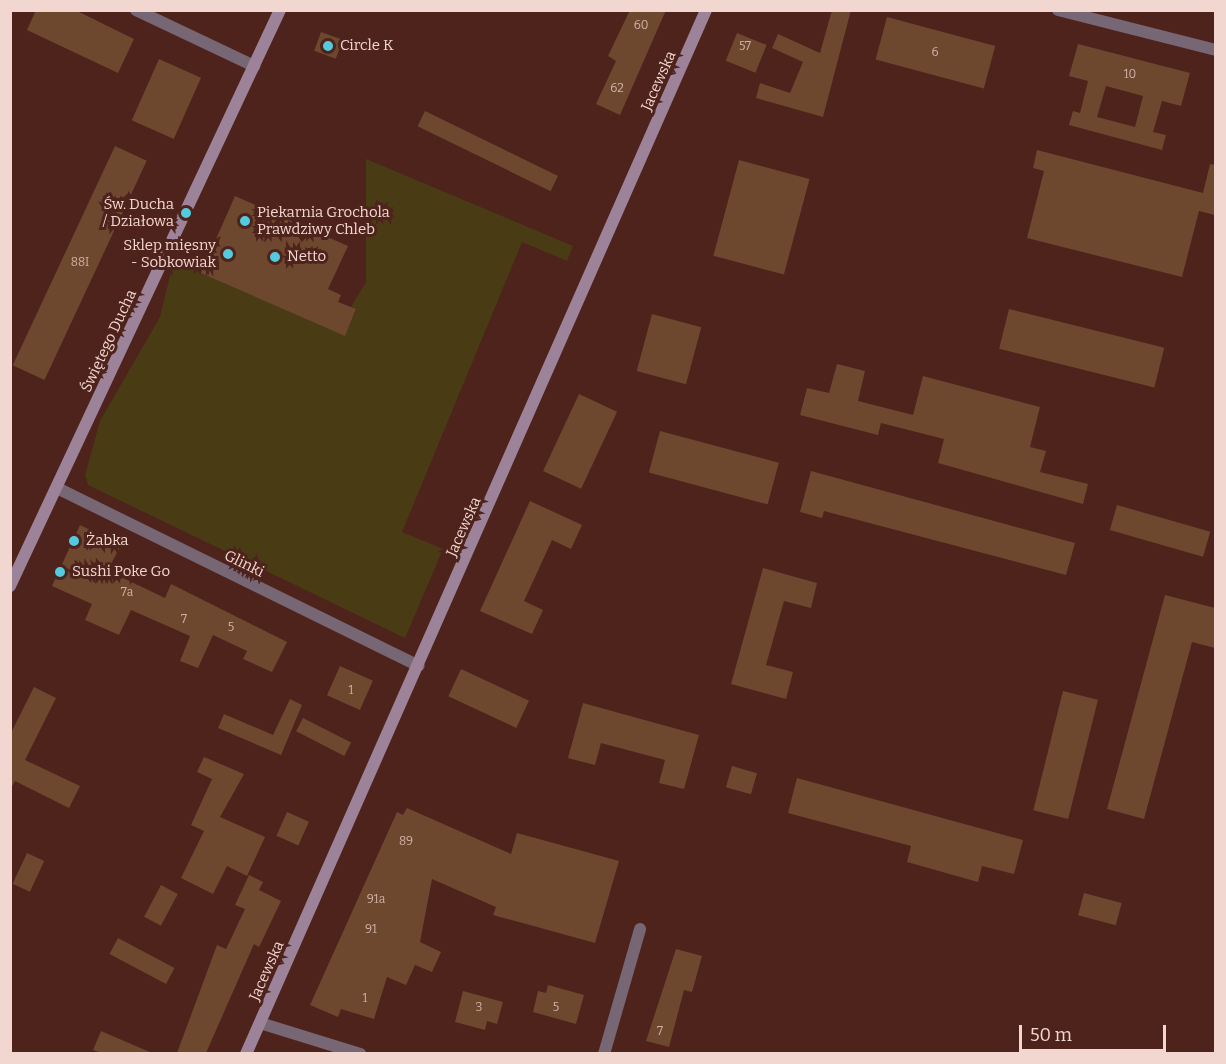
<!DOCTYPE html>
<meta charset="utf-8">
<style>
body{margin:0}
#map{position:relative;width:1226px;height:1064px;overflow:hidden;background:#4e231c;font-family:Bitter,serif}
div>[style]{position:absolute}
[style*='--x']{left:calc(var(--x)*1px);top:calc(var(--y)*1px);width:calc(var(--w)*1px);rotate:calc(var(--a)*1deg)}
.green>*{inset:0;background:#493c15}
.building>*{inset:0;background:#6e472f;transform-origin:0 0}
.street>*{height:12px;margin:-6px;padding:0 6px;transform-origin:6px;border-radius:6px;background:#776674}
.secondary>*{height:12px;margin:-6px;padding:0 6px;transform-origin:6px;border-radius:6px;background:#9d8399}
.dots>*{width:16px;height:16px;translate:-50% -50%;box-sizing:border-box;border:3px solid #4e231c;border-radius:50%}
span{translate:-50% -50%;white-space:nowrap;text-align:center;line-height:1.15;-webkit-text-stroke:6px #4e231c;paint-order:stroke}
.number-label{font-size:12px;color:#d1b2a8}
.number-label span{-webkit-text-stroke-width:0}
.poi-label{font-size:15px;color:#f2d6d0}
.left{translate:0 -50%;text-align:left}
.right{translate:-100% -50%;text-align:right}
.street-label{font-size:15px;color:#f2d6d0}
.frame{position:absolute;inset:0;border:12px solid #f2d6d0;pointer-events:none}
.scale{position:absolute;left:1019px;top:1025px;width:147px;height:27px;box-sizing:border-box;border:3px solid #f2d6d0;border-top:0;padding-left:8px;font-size:18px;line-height:21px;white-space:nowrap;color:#f2d6d0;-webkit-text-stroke:4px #4e231c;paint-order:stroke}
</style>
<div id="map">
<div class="green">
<div style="clip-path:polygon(366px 159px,573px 246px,567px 261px,522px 242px,402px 532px,443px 549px,405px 638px,88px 485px,85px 475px,100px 421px,160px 317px,172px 268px,203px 269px,345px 335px,356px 310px,351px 307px,366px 282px)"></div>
</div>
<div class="building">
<div style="clip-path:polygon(36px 10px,75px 10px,134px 39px,118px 73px,27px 30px)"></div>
<div style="clip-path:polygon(630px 10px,666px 10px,620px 115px,596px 104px,616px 61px,608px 56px)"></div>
<div style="clip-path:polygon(832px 10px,851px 10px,823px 117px,756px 98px,760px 83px,790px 93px,803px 62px,772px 48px,778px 34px,820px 53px)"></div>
<div style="left:887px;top:17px;width:112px;height:44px;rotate:15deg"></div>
<div style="left:321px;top:32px;width:23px;height:20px;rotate:20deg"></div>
<div style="left:737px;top:33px;width:32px;height:30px;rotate:22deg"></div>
<div style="clip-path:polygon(evenodd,1078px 44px,1190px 73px,1181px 106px,1162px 101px,1153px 132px,1166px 135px,1162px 150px,1069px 125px,1073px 111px,1080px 113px,1088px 81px,1069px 76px,1078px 44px,1106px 86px,1143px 96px,1135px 127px,1097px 117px,1106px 86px)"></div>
<div style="left:159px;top:59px;width:46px;height:67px;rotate:24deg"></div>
<div style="left:425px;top:111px;width:148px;height:17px;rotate:26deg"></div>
<div style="left:115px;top:146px;width:35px;height:242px;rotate:25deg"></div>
<div style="clip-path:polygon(1037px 150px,1203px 193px,1210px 164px,1215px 165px,1215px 215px,1199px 211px,1182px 277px,1027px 238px,1044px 171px,1033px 168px)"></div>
<div style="left:739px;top:160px;width:73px;height:99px;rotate:15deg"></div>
<div style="clip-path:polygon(235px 196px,348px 246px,328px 289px,341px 295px,338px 302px,356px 309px,345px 336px,201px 273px)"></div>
<div style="left:1009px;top:309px;width:160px;height:41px;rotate:14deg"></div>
<div style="left:652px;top:314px;width:51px;height:59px;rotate:15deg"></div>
<div style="clip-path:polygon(837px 364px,865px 371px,858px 401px,913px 415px,923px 376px,1040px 407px,1030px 447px,1046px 451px,1040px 472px,1088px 484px,1083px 504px,938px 463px,944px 439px,881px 423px,878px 435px,800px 415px,807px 388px,829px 393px)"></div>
<div style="left:579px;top:394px;width:42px;height:85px;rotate:25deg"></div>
<div style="left:660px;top:431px;width:123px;height:43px;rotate:15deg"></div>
<div style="clip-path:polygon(811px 471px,1075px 543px,1066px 575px,824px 511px,822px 518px,800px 512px)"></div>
<div style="clip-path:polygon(530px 501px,582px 525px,571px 549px,552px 540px,524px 601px,543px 610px,532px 634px,480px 611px)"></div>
<div style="left:1117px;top:505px;width:97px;height:26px;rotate:16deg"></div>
<div style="clip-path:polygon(80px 525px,121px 545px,110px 566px,123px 572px,121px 577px,165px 598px,171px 584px,287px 642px,272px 672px,243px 659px,247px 651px,213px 635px,198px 668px,180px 661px,190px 636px,131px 610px,119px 635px,85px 620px,92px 604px,52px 586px)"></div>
<div style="clip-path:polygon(763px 568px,817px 583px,811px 608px,784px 601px,766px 665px,793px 672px,786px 699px,731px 684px)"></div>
<div style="clip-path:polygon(1165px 595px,1215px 608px,1215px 648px,1192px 642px,1144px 819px,1107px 809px)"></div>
<div style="left:340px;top:666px;width:36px;height:32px;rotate:24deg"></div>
<div style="left:461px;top:669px;width:75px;height:30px;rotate:25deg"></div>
<div style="clip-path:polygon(34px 687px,56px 698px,25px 760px,80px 786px,69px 808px,15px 781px,10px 790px,10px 735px)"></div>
<div style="left:1063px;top:691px;width:36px;height:123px;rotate:14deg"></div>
<div style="clip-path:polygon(290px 699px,302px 705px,281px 755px,218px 728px,224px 714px,273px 735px)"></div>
<div style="clip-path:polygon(583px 703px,699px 735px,684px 789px,659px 783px,665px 760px,601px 743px,595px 765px,568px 758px)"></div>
<div style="left:303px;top:718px;width:54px;height:15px;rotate:27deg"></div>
<div style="clip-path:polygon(204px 757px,244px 774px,220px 817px,265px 837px,247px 876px,227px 866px,213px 894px,181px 878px,204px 831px,191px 825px,212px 779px,197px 772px)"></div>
<div style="left:732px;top:766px;width:26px;height:22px;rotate:16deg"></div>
<div style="clip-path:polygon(797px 778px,1023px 840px,1014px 874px,982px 866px,978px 882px,907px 862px,911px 846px,788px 813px)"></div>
<div style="clip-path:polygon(407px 808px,511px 854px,517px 833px,619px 861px,595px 943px,493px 915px,496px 907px,432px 879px,420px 942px,441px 952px,432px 972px,415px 965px,406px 985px,387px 977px,374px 1019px,341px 1009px,338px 1017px,310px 1005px,397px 812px,403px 815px)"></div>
<div style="left:287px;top:812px;width:24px;height:26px;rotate:24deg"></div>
<div style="left:27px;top:853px;width:19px;height:34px;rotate:25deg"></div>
<div style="clip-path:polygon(249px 875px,263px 882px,259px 890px,281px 901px,259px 947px,254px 944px,206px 1053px,177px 1053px,217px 945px,226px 949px,245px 909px,235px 905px)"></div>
<div style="left:161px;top:885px;width:19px;height:36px;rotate:28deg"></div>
<div style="left:1084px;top:893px;width:39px;height:23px;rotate:15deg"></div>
<div style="left:118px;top:938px;width:64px;height:18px;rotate:28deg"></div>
<div style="clip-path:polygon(676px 949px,702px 956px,692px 992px,684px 990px,669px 1047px,646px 1041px)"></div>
<div style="clip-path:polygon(548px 985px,584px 995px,576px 1024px,533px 1012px,538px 991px,546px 993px)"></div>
<div style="clip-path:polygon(463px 991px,503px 1002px,497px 1024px,487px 1021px,485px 1030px,455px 1022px)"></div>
<div style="clip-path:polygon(101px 1031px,152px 1053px,102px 1053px,93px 1050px)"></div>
</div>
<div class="street">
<div style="--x:136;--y:10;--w:131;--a:25.4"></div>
<div style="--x:1058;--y:10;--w:163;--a:14.2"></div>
<div style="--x:57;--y:488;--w:403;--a:26.2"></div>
<div style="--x:260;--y:1023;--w:105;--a:17.2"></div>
<div style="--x:604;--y:1054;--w:130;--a:-73.9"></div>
</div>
<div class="secondary">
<div style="--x:10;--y:586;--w:636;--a:-64.89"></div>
<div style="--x:246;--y:1054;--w:1141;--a:-66.22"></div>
</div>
<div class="dots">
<div style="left:328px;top:46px;background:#54cade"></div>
<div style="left:186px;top:213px;background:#54cade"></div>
<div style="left:245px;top:221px;background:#54cade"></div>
<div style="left:228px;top:254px;background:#54cade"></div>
<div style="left:275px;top:257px;background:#54cade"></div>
<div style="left:74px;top:541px;background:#54cade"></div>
<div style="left:60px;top:572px;background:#54cade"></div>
</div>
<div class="number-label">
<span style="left:641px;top:26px">60</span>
<span style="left:745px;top:47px">57</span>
<span style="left:935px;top:53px">6</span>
<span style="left:1130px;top:75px">10</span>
<span style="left:617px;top:89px">62</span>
<span style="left:80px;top:263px">88I</span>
<span style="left:127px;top:593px">7a</span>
<span style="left:184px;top:620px">7</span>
<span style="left:231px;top:628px">5</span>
<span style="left:351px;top:691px">1</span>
<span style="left:406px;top:842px">89</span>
<span style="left:376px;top:900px">91a</span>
<span style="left:371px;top:930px">91</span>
<span style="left:365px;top:999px">1</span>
<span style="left:479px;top:1008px">3</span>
<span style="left:556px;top:1008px">5</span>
<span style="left:660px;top:1032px">7</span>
</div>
<div class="poi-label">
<span class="left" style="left:340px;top:46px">Circle K</span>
<span class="right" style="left:174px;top:213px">Św. Ducha<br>/ Działowa</span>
<span class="left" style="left:257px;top:221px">Piekarnia Grochola<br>Prawdziwy Chleb</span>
<span class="right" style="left:216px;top:254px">Sklep mięsny<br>- Sobkowiak</span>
<span class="left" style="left:287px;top:257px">Netto</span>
<span class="left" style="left:86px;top:541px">Żabka</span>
<span class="left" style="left:72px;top:572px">Sushi Poke Go</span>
</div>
<div class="street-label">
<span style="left:659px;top:81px;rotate:-66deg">Jacewska</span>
<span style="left:109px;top:341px;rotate:-65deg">Świętego Ducha</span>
<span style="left:464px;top:527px;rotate:-66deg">Jacewska</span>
<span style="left:244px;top:564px;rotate:26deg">Glinki</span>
<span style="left:267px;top:971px;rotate:-66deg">Jacewska</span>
</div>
<div class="frame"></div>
<div class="scale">50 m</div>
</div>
